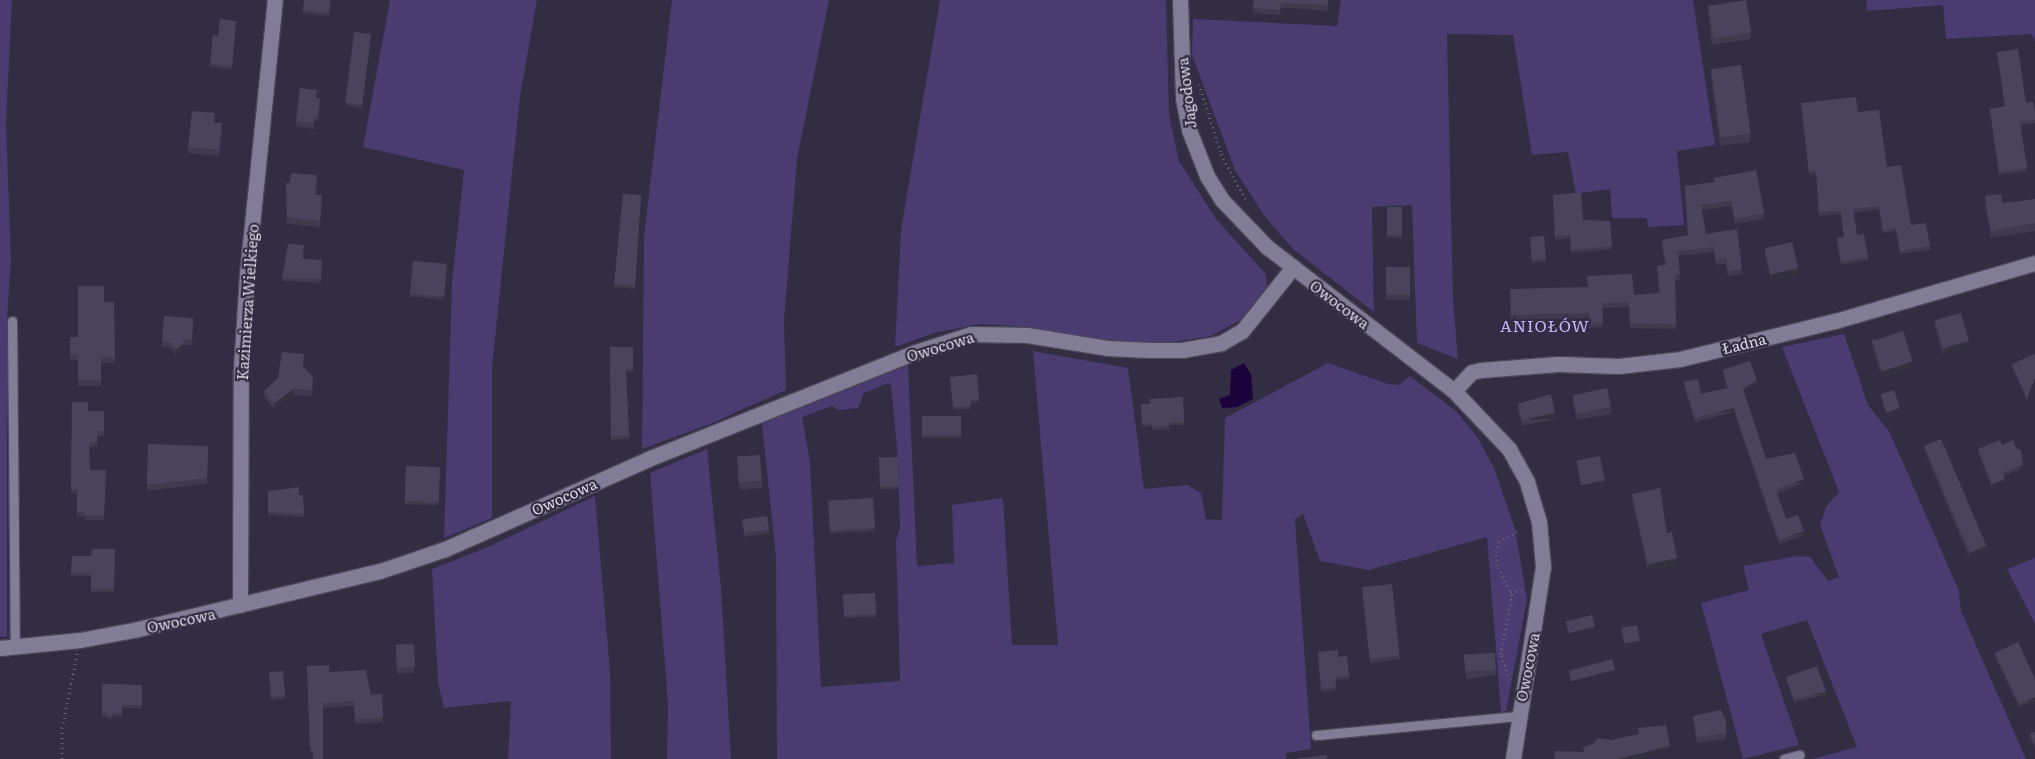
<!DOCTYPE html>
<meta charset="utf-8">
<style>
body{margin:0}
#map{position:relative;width:2035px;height:759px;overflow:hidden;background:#322d42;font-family:Literata,serif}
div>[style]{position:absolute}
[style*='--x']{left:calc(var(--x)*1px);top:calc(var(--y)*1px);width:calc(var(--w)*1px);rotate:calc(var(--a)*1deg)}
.green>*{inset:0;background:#4a3b71}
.water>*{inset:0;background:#1a023c}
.path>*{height:3px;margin-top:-1.5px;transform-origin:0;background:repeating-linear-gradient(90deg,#676376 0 1px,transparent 0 5px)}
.roads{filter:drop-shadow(1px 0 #4c485a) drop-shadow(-1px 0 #4c485a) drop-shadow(0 1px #4c485a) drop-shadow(0 -1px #4c485a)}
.lane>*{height:9px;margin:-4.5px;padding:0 4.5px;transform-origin:4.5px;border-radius:4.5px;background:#827d96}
.street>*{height:15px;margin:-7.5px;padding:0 7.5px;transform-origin:7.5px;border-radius:7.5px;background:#827d96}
.wall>*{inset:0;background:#3f3a4e;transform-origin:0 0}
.shaded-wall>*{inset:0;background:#333040;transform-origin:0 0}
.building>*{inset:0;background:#49445b;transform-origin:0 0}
span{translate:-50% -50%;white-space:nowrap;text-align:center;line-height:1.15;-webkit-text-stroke:4.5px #322d42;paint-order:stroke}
.street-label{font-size:15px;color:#dcd9e7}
.neighbourhood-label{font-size:16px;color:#c6b5fc;letter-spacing:1px}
</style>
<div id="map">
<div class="green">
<div style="clip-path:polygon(0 0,12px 0,6px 123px,11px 259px,7px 318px,7px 636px,0 637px)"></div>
<div style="clip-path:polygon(390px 0,537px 0,520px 96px,492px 368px,492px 518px,444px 538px,452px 282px,464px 170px,363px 147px)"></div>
<div style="clip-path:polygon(672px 0,829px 0,797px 159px,784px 321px,786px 390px,710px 424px,642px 449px,644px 236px)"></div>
<div style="clip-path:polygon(940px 0,1166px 0,1169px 115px,1179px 161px,1216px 219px,1266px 274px,1267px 287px,1242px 319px,1211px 336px,1166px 343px,1096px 339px,1017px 326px,979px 324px,934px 333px,895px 347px,901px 230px)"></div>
<div style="clip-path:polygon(1341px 0,1693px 0,1715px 145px,1677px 151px,1684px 225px,1648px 227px,1647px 218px,1612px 218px,1610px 189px,1576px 194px,1568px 152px,1532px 155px,1513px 35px,1447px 34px,1453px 300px,1458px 359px,1417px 343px,1412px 205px,1372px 207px,1374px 312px,1293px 249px,1263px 214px,1235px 170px,1192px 55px,1193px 19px,1337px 26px)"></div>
<div style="clip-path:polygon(1866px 0,2035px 0,2035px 41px,2031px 34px,1946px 39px,1943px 5px,1867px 11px)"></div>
<div style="clip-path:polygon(1844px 334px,1868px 405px,1890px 433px,1959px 591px,1961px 611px,2026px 759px,1813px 759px,1857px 747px,1807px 620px,1761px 634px,1799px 745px,1743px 759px,1701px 603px,1749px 590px,1743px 566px,1797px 556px,1810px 557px,1828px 581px,1839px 577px,1820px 525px,1826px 507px,1839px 492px,1782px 347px)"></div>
<div style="clip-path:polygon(evenodd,1033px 351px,1128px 368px,1144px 489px,1187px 485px,1201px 493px,1206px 519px,1222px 520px,1225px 418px,1328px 363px,1388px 384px,1399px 385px,1410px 376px,1456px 411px,1478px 438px,1494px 468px,1515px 529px,1527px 600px,1506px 711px,1501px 712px,1487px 537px,1369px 570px,1320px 561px,1303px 514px,1295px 519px,1311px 749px,1286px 753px,1286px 759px,777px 759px,776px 558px,762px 424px,799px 406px,908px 365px,917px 566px,954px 563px,952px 505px,1003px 498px,1012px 645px,1058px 645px,1033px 351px,888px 383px,891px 385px,898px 460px,900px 529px,896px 540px,900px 681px,821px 687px,810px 461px,802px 417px,832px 406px,839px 410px,858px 408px,864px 393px,888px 383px)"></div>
<div style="clip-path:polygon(707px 449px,721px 588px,731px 759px,667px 759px,668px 705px,650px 473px)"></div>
<div style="clip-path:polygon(595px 496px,610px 671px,611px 759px,508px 759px,511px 701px,444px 708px,438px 682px,432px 569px,488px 547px)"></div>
<div style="clip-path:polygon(2035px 558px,2035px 624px,2007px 569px)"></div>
</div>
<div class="water">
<div style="clip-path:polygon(1244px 363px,1251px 374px,1253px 399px,1237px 407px,1222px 408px,1219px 399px,1230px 395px,1231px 370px)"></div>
</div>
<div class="path">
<div style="--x:1199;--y:84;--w:73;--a:72.6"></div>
<div style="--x:1221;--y:154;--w:55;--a:61.6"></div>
<div style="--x:1511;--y:592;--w:14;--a:-8"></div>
<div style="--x:1510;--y:680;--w:28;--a:-109"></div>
<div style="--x:1501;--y:654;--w:60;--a:-79.4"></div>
<div style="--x:1512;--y:595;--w:33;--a:-117"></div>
<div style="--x:1497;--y:566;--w:14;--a:-94"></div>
<div style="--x:1496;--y:552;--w:10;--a:-73"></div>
<div style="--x:1499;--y:542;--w:22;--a:-30"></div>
<div style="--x:62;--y:759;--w:31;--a:-90"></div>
<div style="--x:62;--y:728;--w:76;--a:-78.5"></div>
</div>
<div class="roads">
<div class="lane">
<div style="--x:12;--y:321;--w:325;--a:89.5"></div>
<div style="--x:1316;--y:735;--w:203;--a:-5.4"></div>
<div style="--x:1784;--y:759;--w:16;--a:-15"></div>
</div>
<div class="street">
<div style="--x:1180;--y:0;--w:98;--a:88.2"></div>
<div style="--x:1183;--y:98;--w:33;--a:79"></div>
<div style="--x:1189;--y:130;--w:49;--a:68.6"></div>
<div style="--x:1207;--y:176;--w:28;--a:58"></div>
<div style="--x:1222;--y:200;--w:65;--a:46.2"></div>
<div style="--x:1267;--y:247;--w:236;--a:37.6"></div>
<div style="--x:1454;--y:391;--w:80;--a:46.5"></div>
<div style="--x:1509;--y:449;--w:38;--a:61"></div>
<div style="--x:1527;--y:482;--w:42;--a:73.3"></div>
<div style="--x:1539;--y:522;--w:45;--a:84.9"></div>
<div style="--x:1543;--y:567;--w:194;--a:98.9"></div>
<div style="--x:1454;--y:391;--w:26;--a:-47"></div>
<div style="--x:1472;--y:372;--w:9;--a:-13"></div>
<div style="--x:1481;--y:370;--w:77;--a:-4.5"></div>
<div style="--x:1558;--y:364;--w:61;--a:1.9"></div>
<div style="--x:1619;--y:366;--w:61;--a:-6.5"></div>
<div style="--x:1680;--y:359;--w:160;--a:-13.8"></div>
<div style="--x:1835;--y:321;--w:208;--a:-16.2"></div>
<div style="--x:240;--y:605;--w:235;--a:-89.8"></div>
<div style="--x:241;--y:370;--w:96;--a:-86.4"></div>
<div style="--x:247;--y:274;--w:275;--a:-84.2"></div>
<div style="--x:0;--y:648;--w:80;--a:-5.7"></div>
<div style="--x:80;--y:640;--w:59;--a:-10.7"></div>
<div style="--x:138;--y:629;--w:249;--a:-13.5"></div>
<div style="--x:380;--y:571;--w:69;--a:-18.7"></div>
<div style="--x:445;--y:549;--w:222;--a:-23.9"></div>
<div style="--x:648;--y:459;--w:285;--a:-21.8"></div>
<div style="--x:913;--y:353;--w:61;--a:-18.1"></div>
<div style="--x:971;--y:334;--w:56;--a:1"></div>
<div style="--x:1027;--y:335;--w:81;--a:9.2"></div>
<div style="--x:1107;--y:348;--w:42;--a:2.7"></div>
<div style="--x:1149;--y:350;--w:33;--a:0"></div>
<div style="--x:1182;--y:350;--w:40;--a:-10"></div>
<div style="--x:1221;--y:343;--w:24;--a:-30"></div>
<div style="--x:1242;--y:331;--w:82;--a:-51.4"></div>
</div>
</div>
<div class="wall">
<div style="clip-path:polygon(304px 0,330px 0,329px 16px,303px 13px)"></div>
<div style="clip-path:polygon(1254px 0,1328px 0,1328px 11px,1286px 8px,1280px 9px,1280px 15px,1253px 13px)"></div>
<div style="clip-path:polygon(1708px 5px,1751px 33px,1751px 39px,1712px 45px,1708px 11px)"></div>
<div style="clip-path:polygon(236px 21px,232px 69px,210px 67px,210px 64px)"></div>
<div style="clip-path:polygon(371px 37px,362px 108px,347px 106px,347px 103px)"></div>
<div style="clip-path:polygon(1997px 52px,2026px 103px,2035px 112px,2035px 123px,2021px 125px,2027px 171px,1999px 175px,1990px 112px,1990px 109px,2005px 107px)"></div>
<div style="clip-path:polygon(1711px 68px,1750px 133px,1750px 142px,1720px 146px,1711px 78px)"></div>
<div style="clip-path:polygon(317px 98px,320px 104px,318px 121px,314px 121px,314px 129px,296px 127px,296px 121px)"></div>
<div style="clip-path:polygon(1801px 103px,1858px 112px,1887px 167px,1911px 225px,1930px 246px,1930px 250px,1900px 254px,1896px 231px,1883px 233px,1879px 209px,1853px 213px,1857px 235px,1868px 257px,1868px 260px,1841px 265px,1837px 242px,1837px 238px,1844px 237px,1841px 214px,1819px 216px,1816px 174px,1809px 174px)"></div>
<div style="clip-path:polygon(215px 123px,222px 130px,219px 156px,188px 153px,188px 147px)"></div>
<div style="clip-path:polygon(1714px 178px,1764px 213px,1764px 219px,1735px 224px,1731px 206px,1702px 210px,1706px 234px,1742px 269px,1742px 274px,1728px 276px,1726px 264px,1716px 265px,1714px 252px,1678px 256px,1680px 280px,1675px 280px,1676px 329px,1630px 328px,1629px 307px,1603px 308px,1603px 327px,1589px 328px,1589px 318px,1511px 320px,1510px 289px,1634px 295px,1659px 293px,1657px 266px,1665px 265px,1662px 245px,1662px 240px,1688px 235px,1685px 191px,1714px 182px)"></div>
<div style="clip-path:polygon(317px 181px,316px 195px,322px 202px,320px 227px,287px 224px,286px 183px)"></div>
<div style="clip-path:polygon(641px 195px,635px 289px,614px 287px,614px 284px)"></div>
<div style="clip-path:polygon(1553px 195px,1612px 246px,1612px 249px,1571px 253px,1570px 238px,1555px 240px)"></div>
<div style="clip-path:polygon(1985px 196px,2003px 203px,2035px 199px,2035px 231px,1991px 238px,1985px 204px)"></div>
<div style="left:1387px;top:207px;width:15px;height:31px"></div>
<div style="left:1544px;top:236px;width:26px;height:14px;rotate:86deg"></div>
<div style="clip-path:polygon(1765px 249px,1798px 275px,1771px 280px,1765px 255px)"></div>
<div style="clip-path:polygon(304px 259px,322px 260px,321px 283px,282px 281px,282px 278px)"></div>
<div style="left:413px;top:261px;width:34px;height:36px;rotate:5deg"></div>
<div style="left:1386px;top:267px;width:24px;height:33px"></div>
<div style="clip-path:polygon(104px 302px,114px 302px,115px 363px,101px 363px,101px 386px,78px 386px,78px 360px,70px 360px,70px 344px,78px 337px)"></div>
<div style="clip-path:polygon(1935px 321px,1969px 348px,1943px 355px,1935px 327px)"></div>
<div style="clip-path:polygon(193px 324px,192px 345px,183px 345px,183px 350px,176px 355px,170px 348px,162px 347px,162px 341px)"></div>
<div style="clip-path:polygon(1872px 338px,1913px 368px,1882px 377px,1872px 345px)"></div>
<div style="clip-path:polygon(610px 347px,633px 347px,633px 372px,626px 372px,629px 439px,611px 440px)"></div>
<div style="clip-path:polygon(2035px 354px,2027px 401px,2012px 367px,2012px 364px)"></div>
<div style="clip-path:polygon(304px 367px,313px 383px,312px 396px,294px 395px,274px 409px,264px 397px,264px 391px)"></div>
<div style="clip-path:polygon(1723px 370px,1757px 384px,1744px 392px,1766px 459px,1804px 483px,1777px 494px,1786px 519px,1804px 535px,1779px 544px,1734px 412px,1695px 422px,1684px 386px,1684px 382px,1701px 394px,1727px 388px,1723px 375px)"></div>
<div style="clip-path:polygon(950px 380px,979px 399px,979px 402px,970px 403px,971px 409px,953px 410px)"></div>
<div style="clip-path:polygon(1881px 395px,1900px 411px,1887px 416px,1881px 398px)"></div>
<div style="clip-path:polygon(1183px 397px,1184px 425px,1169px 425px,1169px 430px,1152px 430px,1152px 426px,1142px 427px,1141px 404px,1150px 404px)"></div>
<div style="clip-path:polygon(1573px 397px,1611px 407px,1611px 414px,1577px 420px,1573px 404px)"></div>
<div style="clip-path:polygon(72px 402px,88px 411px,104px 411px,104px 436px,97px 436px,97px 447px,89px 447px,90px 470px,106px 470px,104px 520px,85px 520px,85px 517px,77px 517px,77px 494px,71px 494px)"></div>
<div style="clip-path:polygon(1518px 404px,1555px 419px,1522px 426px,1518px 410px)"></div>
<div style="left:961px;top:416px;width:22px;height:39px;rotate:90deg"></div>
<div style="clip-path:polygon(148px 444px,208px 453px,207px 484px,147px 491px)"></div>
<div style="clip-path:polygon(2002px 445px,2023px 468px,2004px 476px,2005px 482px,1992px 488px,1978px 452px,1978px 449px)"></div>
<div style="clip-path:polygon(1924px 446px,1986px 550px,1969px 557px,1924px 449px)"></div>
<div style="left:898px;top:457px;width:32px;height:19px;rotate:88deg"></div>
<div style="clip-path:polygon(737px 458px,762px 481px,762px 488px,740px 490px)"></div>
<div style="left:406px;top:466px;width:34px;height:38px;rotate:2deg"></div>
<div style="clip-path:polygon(268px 491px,304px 514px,304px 517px,268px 515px)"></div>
<div style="clip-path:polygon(1632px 494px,1667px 533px,1677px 564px,1648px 571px,1632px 500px)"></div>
<div style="left:873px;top:498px;width:33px;height:45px;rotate:87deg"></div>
<div style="clip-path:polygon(742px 519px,769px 530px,769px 533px,744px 537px)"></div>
<div style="clip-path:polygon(115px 549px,114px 592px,91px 592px,91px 576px,71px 576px,72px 556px,91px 556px)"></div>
<div style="clip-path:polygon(1362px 590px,1400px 656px,1400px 659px,1370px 663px)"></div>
<div style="left:875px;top:593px;width:24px;height:32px;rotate:88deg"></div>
<div style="left:414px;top:644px;width:29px;height:18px;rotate:88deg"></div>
<div style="clip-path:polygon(1995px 653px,2035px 679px,2035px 700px,2019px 707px,1995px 657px)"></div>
<div style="clip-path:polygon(1464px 654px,1496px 670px,1496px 675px,1466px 679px)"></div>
<div style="clip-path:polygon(1318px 655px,1338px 657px,1347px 656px,1349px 679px,1335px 680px,1336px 690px,1321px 692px)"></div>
<div style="clip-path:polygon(307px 666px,329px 672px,371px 695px,382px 694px,383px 722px,355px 724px,354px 706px,323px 708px,312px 752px,310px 752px)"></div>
<div style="left:283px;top:671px;width:28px;height:14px;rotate:86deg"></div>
<div style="clip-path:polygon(1786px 677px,1826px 695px,1794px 702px,1786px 680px)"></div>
<div style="clip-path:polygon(102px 684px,142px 685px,142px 708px,122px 708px,122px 716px,114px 716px,111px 720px,102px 716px)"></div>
<div style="clip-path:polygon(1693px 716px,1726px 721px,1726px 739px,1697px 743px,1693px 722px)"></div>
<div style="clip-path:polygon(2035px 732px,2035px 749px,2030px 737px,2030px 734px)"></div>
</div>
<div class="shaded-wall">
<div style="clip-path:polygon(1798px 268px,1798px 275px,1771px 280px,1771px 274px)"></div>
<div style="clip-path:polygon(1969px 341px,1969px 348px,1943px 355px,1943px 349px)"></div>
<div style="clip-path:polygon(183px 344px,183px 350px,176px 355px,176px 349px)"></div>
<div style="clip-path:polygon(1913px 361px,1913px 368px,1882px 377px,1882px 371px)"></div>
<div style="clip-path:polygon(2035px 378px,2035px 382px,2027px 401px,2027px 398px)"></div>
<div style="clip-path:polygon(1757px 380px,1757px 384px,1743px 393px,1743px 389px)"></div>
<div style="clip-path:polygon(294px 389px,294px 395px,274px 409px,274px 403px)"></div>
<div style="left:1734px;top:408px;width:4px;height:40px;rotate:90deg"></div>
<div style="clip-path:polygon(1900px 408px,1900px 411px,1887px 416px,1887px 413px)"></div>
<div style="left:1555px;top:413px;width:6px;height:34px;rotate:90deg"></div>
<div style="left:2023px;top:465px;width:3px;height:22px;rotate:90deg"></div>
<div style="left:1804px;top:479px;width:4px;height:30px;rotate:90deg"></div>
<div style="clip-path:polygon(2005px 479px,2005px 482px,1992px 488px,1992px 484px)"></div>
<div style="left:1605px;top:481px;width:3px;height:24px;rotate:90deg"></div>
<div style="left:1804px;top:531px;width:4px;height:27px;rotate:90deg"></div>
<div style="clip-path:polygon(1986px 546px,1986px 550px,1969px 557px,1969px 553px)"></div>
<div style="clip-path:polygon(1677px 558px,1677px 564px,1648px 571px,1648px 564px)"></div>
<div style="left:1595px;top:627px;width:3px;height:27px;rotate:90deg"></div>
<div style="clip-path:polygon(1640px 641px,1640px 644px,1625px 648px,1625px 644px)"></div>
<div style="left:1615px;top:670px;width:3px;height:45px;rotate:90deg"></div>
<div style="left:1826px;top:692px;width:3px;height:33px;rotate:90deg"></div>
<div style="left:2035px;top:697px;width:3px;height:17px;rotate:90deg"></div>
<div style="clip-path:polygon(114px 713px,114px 716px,111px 720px,111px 717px)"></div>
<div style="clip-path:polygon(1670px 746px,1670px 750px,1634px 759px,1618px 759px)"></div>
</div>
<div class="building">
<div style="clip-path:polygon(304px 0,330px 0,329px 13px,303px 10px)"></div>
<div style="clip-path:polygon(1254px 0,1328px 0,1328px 5px,1286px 3px,1280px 4px,1280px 10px,1253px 8px)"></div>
<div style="left:1746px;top:0;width:33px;height:38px;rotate:81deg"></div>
<div style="clip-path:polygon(220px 19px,236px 21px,232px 66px,210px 64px,213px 35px,218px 36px)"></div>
<div style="left:354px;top:32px;width:17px;height:71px;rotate:7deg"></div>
<div style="clip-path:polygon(2018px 49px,2026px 103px,2033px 102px,2035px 112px,2035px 120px,2020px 122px,2027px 168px,1999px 172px,1990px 109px,2005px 106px,1997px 52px)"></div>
<div style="left:1741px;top:65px;width:69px;height:30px;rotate:82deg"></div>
<div style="clip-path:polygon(300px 88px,317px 90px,316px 98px,320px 98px,318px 115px,314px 115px,314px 123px,296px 121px)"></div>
<div style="clip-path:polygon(1856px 97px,1858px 112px,1879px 110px,1887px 167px,1901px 165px,1911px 225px,1926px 223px,1930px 246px,1900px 251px,1896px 228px,1883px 230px,1879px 206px,1853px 209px,1857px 235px,1864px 234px,1868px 257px,1841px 262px,1837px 238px,1844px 237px,1841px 211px,1819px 212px,1816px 171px,1809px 171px,1801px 103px)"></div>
<div style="clip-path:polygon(192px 111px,215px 113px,214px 123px,222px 123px,219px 150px,188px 147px)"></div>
<div style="clip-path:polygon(1756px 170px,1764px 213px,1735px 219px,1731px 201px,1701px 205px,1706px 234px,1737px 229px,1742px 269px,1728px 271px,1726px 258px,1716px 260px,1714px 247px,1678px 251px,1680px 274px,1675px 275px,1676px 324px,1630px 323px,1629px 302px,1602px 303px,1603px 322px,1589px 323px,1589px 313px,1511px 315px,1510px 289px,1588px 287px,1587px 276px,1632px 274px,1634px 295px,1660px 293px,1657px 266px,1666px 265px,1662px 240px,1688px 235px,1685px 186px,1715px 182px,1714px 178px)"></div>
<div style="clip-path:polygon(291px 173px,317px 175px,315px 195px,322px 195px,320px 221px,287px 217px,286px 183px,290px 183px)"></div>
<div style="clip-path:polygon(1581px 192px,1583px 220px,1610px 221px,1612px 246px,1571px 250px,1570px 235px,1555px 236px,1553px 195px)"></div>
<div style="clip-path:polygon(623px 194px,641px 195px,635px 286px,614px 284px)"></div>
<div style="clip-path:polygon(2001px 194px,2003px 203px,2035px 199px,2035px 223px,1991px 231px,1985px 196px)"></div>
<div style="left:1387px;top:207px;width:15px;height:28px"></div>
<div style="left:1544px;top:236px;width:23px;height:14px;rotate:85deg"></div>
<div style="left:1792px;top:242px;width:27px;height:28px;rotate:77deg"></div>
<div style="clip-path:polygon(288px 244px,304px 245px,303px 259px,322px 260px,321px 279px,282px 278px)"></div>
<div style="left:413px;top:261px;width:34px;height:33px;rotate:5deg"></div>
<div style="left:1386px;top:267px;width:24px;height:27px"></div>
<div style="clip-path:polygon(78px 286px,104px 286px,104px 302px,114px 302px,115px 357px,101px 357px,101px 380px,78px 380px,78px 354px,70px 354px,70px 337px,78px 337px)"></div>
<div style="left:1961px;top:313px;width:29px;height:27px;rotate:74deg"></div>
<div style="clip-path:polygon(164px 316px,193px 318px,192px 339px,183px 339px,183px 344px,176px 349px,170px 342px,162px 341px)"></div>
<div style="left:1903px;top:331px;width:32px;height:32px;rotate:72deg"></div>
<div style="clip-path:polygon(610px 347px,633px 347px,633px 369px,626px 369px,629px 436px,611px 436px)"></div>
<div style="clip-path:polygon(282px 352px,304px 354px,303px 366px,313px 377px,312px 390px,294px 389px,274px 403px,264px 391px,278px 378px)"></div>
<div style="clip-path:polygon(2035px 354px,2035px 378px,2027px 398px,2012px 364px)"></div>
<div style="clip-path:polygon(1750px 361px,1757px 380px,1743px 389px,1766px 459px,1795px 453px,1804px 479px,1776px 490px,1786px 519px,1798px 515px,1804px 531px,1779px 540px,1734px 408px,1695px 418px,1684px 382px,1698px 379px,1701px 394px,1728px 388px,1723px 370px)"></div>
<div style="clip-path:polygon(977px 374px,979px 399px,970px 400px,971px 406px,953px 407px,950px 377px)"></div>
<div style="left:1607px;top:388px;width:19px;height:35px;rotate:78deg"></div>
<div style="left:1894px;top:390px;width:19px;height:14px;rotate:72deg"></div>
<div style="clip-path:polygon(1551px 394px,1555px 413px,1522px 420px,1518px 404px)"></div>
<div style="clip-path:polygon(1183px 397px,1184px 422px,1169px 422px,1169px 426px,1152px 427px,1152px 423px,1142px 424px,1141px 404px,1150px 404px,1150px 399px)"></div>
<div style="clip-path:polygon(72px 402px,88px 402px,88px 411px,104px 411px,104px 431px,97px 431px,97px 442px,89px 442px,90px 470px,106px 470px,104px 515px,85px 515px,85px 512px,77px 512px,77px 489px,71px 489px)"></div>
<div style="left:961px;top:416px;width:19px;height:39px;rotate:90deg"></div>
<div style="left:1941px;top:439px;width:116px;height:18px;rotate:67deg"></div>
<div style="clip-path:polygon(2000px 440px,2002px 445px,2013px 440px,2017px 449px,2021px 450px,2023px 465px,2003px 473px,2005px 479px,1992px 484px,1978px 449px)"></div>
<div style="clip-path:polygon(148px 444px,208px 446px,207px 478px,147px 485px)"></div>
<div style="left:760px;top:455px;width:26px;height:23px;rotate:86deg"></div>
<div style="left:1600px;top:456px;width:25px;height:24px;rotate:79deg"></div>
<div style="left:898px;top:457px;width:29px;height:19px;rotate:88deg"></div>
<div style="left:406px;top:466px;width:34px;height:35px;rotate:2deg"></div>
<div style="clip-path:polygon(299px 487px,299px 495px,303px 495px,304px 514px,268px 512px,268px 491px)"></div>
<div style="clip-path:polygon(1660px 488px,1667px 533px,1672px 532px,1677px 558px,1648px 564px,1632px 494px)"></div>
<div style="left:873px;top:498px;width:30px;height:45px;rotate:86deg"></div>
<div style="left:767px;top:516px;width:14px;height:25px;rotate:82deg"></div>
<div style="clip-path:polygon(92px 549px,115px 549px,114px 589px,91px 589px,91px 573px,71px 573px,72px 556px,91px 556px)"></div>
<div style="left:1392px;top:584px;width:72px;height:30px;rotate:84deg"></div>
<div style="left:875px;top:593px;width:21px;height:32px;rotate:87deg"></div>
<div style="left:1592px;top:615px;width:12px;height:27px;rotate:76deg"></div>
<div style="left:1637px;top:625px;width:16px;height:16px;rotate:79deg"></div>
<div style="clip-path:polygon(2018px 642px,2035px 679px,2035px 697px,2019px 704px,1995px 653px)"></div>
<div style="left:414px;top:644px;width:23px;height:18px;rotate:88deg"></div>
<div style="clip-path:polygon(1338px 650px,1338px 657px,1347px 656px,1349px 676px,1335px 677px,1336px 687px,1321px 689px,1318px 652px)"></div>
<div style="left:1495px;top:653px;width:17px;height:31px;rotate:87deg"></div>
<div style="left:1612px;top:659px;width:11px;height:45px;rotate:75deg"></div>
<div style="clip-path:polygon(329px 665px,329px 672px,366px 670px,371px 695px,382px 694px,383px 718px,355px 719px,354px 701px,323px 703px,323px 759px,313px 759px,312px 747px,310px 747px,307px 666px)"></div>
<div style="clip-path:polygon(1817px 666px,1826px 692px,1794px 699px,1786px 677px)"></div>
<div style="left:283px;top:671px;width:25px;height:14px;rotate:85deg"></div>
<div style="clip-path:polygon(102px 684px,142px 685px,142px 705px,122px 705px,122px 713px,114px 713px,111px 717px,102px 713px)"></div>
<div style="clip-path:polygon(1721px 710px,1726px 721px,1726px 733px,1697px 737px,1693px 716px)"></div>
<div style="clip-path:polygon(1666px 725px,1670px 746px,1618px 759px,1554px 759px,1555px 751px,1584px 752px,1583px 747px,1593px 744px,1598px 738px,1611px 740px,1639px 734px,1638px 728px)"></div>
<div style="clip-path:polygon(2035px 732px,2035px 745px,2030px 734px)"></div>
<div style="clip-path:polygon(1327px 755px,1327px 759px,1299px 759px,1299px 758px)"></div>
</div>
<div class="street-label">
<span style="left:1186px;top:93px;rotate:-97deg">Jagodowa</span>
<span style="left:247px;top:302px;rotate:-86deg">Kazimierza Wielkiego</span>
<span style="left:1340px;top:304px;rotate:37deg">Owocowa</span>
<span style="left:1744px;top:343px;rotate:-14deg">Ładna</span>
<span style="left:940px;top:346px;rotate:-17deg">Owocowa</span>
<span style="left:564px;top:496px;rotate:-24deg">Owocowa</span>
<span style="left:181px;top:620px;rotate:-12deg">Owocowa</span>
<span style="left:1527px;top:667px;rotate:-79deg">Owocowa</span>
</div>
<div class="neighbourhood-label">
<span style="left:1545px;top:325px">ANIOŁÓW</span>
</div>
</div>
